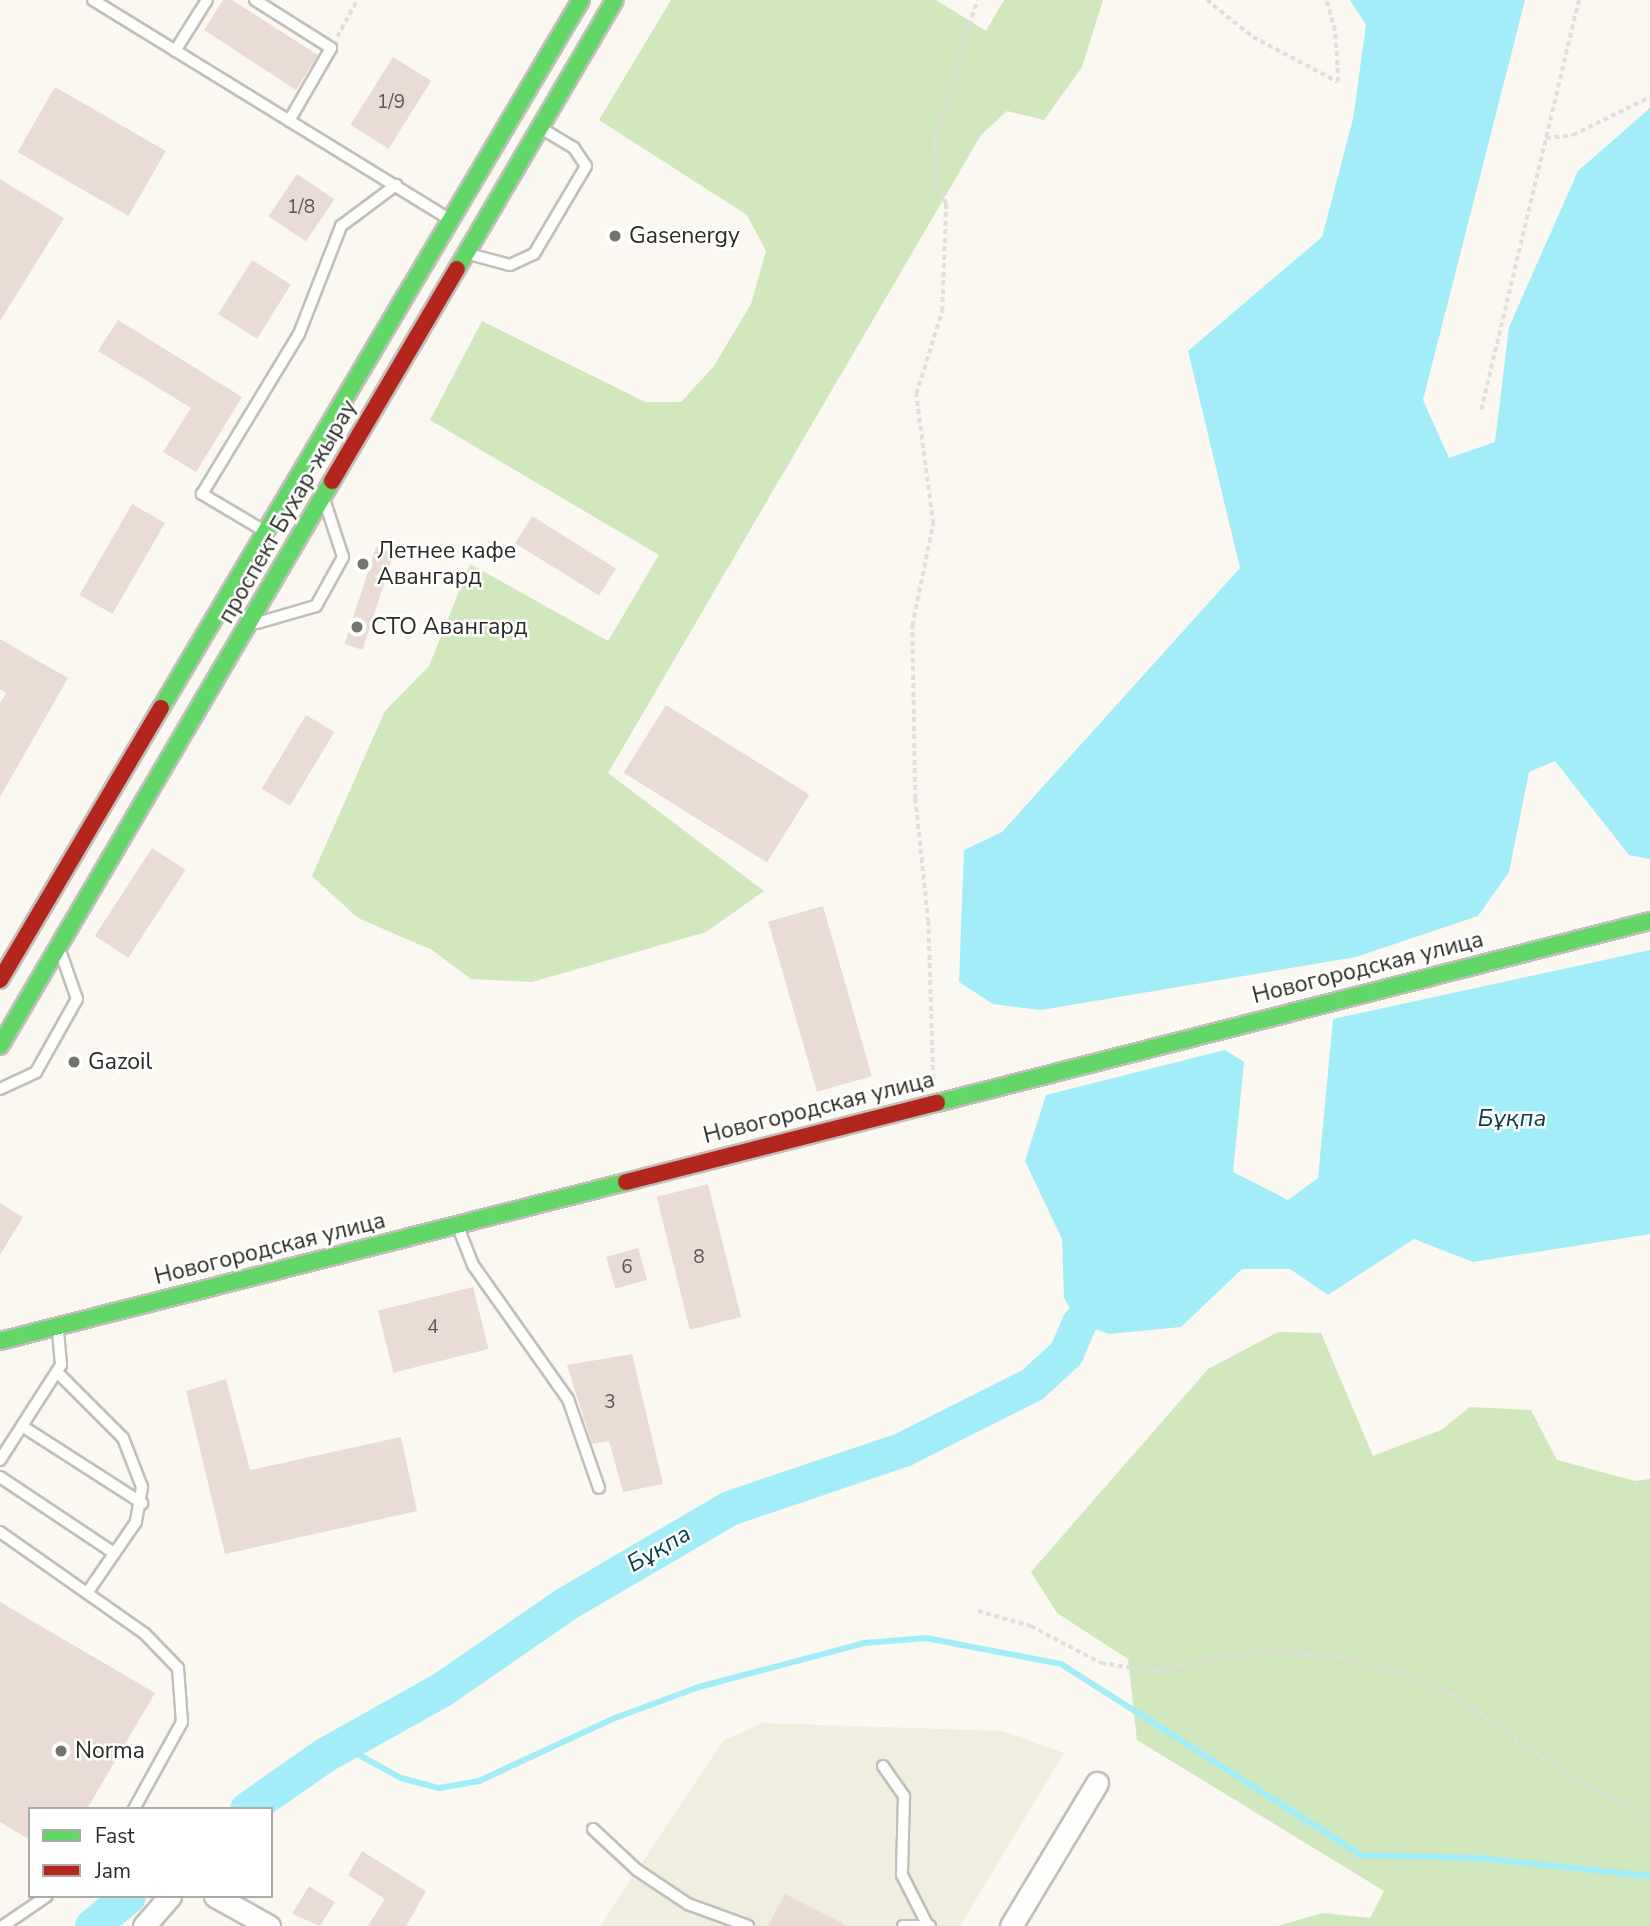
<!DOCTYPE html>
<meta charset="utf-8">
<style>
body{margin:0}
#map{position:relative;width:1650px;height:1926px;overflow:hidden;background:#faf8f0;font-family:"Nunito Sans",sans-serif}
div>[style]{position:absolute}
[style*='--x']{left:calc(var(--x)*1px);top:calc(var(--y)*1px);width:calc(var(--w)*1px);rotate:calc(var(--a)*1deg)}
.built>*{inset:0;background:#f0eede}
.forest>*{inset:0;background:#d1e7bd}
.water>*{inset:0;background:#a2edf8}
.stream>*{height:6px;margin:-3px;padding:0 3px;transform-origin:3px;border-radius:3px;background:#a2edf8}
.river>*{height:35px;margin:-17.5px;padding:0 17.5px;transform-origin:17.5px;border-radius:17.5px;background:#a2edf8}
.building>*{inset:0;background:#eadcd5;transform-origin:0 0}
.path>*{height:3.5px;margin-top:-1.75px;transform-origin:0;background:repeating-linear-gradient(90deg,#e0dfdd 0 5px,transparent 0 8.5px)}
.roads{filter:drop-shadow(2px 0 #c1bfba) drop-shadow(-2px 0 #c1bfba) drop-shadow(0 2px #c1bfba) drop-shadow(0 -2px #c1bfba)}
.lane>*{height:10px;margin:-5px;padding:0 5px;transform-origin:5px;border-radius:5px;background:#fefefd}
.street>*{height:21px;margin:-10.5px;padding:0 10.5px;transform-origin:10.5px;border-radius:10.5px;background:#fefefd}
.fast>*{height:16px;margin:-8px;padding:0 8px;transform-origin:8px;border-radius:8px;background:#63d668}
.jam>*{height:16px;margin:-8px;padding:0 8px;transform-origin:8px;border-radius:8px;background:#b3261e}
.dots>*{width:19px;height:19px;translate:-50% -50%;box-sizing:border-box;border:4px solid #fff;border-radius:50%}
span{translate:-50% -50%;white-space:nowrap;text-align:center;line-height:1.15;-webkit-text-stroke:5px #fff;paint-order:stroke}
.number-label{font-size:19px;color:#5b5751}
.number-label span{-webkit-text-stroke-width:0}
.poi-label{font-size:23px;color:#2b2b25}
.left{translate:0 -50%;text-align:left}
.street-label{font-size:23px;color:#2b2b25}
.water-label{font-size:24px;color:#0a3e46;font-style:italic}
.legend{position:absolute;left:28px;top:1807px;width:245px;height:91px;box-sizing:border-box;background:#fff;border:2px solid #aaaaa8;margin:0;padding:9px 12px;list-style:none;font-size:21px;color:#2b2b25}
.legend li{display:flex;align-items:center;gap:14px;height:35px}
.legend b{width:35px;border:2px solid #aaaaa8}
</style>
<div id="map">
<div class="built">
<div style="clip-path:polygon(762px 1723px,1002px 1731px,1064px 1753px,960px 1926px,600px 1926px,723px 1741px)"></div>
</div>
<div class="forest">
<div style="clip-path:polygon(671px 0,936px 0,986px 31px,1004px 0,1103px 0,1082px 67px,1044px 120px,1007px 111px,981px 135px,608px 773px,764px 891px,706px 932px,532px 982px,471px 979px,432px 950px,358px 918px,312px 876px,385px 711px,429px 666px,470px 564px,608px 641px,659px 555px,430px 420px,482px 321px,645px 402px,681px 402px,714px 366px,751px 304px,766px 251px,747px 215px,599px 120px)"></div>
<div style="clip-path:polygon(1278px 1332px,1321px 1333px,1373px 1456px,1441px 1430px,1470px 1407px,1531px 1410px,1557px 1460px,1635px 1481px,1650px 1479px,1650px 1926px,1277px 1926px,1323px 1913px,1370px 1918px,1384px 1891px,1137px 1740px,1128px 1659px,1057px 1613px,1031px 1572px,1208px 1369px)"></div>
</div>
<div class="water">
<div style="clip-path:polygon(1350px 0,1525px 0,1423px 400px,1449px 458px,1495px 442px,1509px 327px,1578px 171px,1650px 108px,1650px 859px,1629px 855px,1555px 761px,1529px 772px,1509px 872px,1478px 916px,1356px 957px,1041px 1010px,993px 1004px,959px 982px,964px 850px,1002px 832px,1240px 568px,1188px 351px,1322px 237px,1353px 119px,1366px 25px)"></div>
<div style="clip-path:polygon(1650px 950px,1650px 1234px,1473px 1262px,1414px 1239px,1328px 1295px,1290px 1269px,1242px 1269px,1181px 1327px,1109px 1334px,1079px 1323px,1064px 1298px,1062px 1239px,1025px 1161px,1046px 1095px,1225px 1050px,1244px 1062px,1233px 1172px,1288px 1200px,1318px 1178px,1333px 1019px)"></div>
</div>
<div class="stream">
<div style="--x:341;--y:1745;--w:68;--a:28.8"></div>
<div style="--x:401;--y:1778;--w:39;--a:15"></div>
<div style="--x:439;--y:1788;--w:41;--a:-9.9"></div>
<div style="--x:479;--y:1781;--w:150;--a:-24.9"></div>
<div style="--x:615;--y:1718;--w:90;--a:-20.3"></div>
<div style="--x:699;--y:1687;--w:171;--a:-14.9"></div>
<div style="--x:864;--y:1643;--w:62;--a:-4.6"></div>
<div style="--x:926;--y:1638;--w:137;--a:10.9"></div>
<div style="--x:1061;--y:1664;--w:356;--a:32.5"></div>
<div style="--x:1361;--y:1855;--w:118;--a:1.5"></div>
<div style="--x:1479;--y:1858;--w:172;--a:6"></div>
</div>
<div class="river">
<div style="--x:247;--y:1809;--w:94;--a:-35"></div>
<div style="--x:324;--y:1755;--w:135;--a:-29.2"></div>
<div style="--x:442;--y:1689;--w:150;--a:-34.6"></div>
<div style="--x:565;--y:1604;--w:190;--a:-30.3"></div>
<div style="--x:729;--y:1508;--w:184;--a:-18.7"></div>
<div style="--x:903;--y:1449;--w:144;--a:-26.7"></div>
<div style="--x:1032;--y:1384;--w:46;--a:-42.4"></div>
<div style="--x:1066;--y:1353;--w:33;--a:-67"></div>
<div style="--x:92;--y:1926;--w:47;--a:-39.8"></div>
</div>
<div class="building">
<div style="clip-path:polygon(223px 0,232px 0,318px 55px,296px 90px,204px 30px)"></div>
<div style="left:393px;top:57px;width:45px;height:80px;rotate:32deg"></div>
<div style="left:55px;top:87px;width:128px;height:75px;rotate:30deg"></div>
<div style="left:297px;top:174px;width:45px;height:51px;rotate:34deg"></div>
<div style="clip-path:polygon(0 179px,64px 218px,0 321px)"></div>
<div style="left:252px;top:260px;width:46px;height:64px;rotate:32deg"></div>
<div style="clip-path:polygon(118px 320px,242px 397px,196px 472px,163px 452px,191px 408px,98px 351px)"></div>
<div style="left:132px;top:504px;width:38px;height:105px;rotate:30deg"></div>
<div style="left:532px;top:516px;width:99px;height:32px;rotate:32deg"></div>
<div style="left:376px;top:547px;width:19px;height:102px;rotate:18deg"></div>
<div style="clip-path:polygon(0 639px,68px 678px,0 797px,0 703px,6px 693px,0 689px)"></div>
<div style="left:666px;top:705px;width:169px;height:80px;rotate:32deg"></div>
<div style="left:306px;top:715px;width:33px;height:86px;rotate:31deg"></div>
<div style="left:152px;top:848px;width:40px;height:105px;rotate:33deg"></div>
<div style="left:823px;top:906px;width:177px;height:57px;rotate:74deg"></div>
<div style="left:708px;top:1184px;width:137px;height:53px;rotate:76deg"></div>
<div style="clip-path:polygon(0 1203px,23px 1217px,0 1255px)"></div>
<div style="left:638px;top:1248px;width:33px;height:33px;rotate:74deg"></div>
<div style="left:473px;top:1287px;width:64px;height:98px;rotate:76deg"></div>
<div style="clip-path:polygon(632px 1354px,663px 1484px,623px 1492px,609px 1441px,592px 1444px,567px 1365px)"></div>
<div style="clip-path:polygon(226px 1379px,250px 1470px,401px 1437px,417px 1511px,225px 1554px,186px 1391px)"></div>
<div style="clip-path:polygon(0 1602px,155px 1693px,87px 1809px,30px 1809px,30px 1840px,0 1822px)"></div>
<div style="clip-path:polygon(362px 1851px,426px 1891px,406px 1926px,368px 1926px,385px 1899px,348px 1875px)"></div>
<div style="clip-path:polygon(309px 1886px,335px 1902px,320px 1926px,292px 1914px)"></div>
<div style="clip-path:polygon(785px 1894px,848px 1926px,768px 1926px)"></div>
</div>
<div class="path">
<div style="--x:1207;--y:0;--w:59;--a:38.8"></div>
<div style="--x:1253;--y:37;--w:96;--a:27.9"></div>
<div style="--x:1338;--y:82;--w:51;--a:-93.4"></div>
<div style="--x:1335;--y:31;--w:32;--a:-106"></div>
<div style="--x:337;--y:37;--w:42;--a:-61.6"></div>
<div style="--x:1546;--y:138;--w:27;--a:-6"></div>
<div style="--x:1573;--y:135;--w:86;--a:-26.3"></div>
<div style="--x:1481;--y:410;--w:422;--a:-76.6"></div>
<div style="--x:933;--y:1079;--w:157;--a:-91.8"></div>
<div style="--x:928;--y:922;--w:124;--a:-96"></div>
<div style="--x:915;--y:799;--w:173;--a:-91"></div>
<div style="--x:912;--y:626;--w:104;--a:-78.4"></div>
<div style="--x:933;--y:524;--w:131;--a:-97.5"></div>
<div style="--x:916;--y:394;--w:87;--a:-72.6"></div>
<div style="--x:942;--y:311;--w:107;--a:-87.9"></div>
<div style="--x:946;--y:204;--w:26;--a:-113"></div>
<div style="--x:936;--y:180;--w:41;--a:-92.8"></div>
<div style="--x:934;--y:139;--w:145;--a:-72.8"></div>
<div style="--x:978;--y:1611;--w:55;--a:15.8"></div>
<div style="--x:1031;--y:1626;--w:79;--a:27.9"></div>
<div style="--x:1101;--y:1663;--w:52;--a:8.9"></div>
<div style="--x:1152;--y:1671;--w:120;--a:-10.1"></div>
<div style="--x:1270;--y:1650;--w:79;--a:6.6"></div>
<div style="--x:1348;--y:1659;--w:53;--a:15.4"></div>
<div style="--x:1399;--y:1673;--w:56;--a:22"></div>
<div style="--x:1451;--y:1694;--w:142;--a:34.4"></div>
<div style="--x:1568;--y:1774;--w:94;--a:28.8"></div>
</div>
<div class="roads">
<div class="lane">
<div style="--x:93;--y:0;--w:418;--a:31.6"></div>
<div style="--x:255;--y:0;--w:90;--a:32.3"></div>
<div style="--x:331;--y:48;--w:84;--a:119.9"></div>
<div style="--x:175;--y:51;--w:60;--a:-57.9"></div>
<div style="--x:469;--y:254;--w:42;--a:15"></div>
<div style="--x:510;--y:265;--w:26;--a:-25"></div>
<div style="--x:534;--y:254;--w:102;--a:-59.4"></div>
<div style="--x:586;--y:166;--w:22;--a:-124"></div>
<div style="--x:574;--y:148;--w:35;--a:-149"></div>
<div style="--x:261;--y:529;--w:69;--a:-149.3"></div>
<div style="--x:202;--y:494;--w:187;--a:-58.8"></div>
<div style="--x:299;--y:334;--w:116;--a:-68.7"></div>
<div style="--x:341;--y:226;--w:69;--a:-36.7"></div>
<div style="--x:257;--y:623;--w:61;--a:-16.1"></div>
<div style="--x:316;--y:606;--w:56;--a:-61.1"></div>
<div style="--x:343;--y:557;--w:55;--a:-108.1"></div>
<div style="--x:0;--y:1089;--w:40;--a:-25"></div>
<div style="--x:36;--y:1072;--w:84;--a:-60.7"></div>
<div style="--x:77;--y:999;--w:46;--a:-109.2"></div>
<div style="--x:458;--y:1227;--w:41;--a:68.5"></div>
<div style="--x:473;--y:1265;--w:164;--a:54.7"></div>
<div style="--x:568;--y:1399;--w:94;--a:70.8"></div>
<div style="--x:57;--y:1372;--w:93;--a:45"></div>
<div style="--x:123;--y:1438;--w:53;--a:68.8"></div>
<div style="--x:142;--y:1487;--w:36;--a:100"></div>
<div style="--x:136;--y:1522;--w:86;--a:124.6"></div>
<div style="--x:22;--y:1426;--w:143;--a:32.7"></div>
<div style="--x:0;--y:1460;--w:113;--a:-57.3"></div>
<div style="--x:61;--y:1365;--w:37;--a:-95"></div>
<div style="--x:0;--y:1477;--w:137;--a:33.7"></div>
<div style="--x:0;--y:1532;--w:177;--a:35.1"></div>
<div style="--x:145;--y:1634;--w:47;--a:45.9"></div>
<div style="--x:178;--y:1668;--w:54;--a:85.8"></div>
<div style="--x:182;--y:1722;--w:99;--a:118.9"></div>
<div style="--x:883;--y:1766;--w:37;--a:55"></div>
<div style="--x:904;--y:1796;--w:79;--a:91.5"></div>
<div style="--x:902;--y:1875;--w:55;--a:63"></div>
<div style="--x:593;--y:1829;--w:60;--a:43"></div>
<div style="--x:637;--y:1870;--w:61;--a:33.7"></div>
<div style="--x:688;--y:1904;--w:64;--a:20.1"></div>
<div style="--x:3;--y:1926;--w:53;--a:-34.3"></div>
<div style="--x:903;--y:1926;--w:27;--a:0"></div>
</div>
<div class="street">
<div style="--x:215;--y:1896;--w:62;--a:29.1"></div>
<div style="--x:144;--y:1926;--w:40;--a:-49"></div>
<div style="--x:1011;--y:1926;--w:167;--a:-59"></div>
</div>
<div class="fast">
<div style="--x:457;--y:269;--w:312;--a:-59.6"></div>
<div style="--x:161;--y:708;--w:823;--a:-59.32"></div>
<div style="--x:0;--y:1046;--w:655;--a:-59.56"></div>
<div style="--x:937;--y:1103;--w:736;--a:-14.32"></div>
<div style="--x:0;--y:1341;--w:646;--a:-14.25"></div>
</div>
<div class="jam">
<div style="--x:332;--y:481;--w:246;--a:-59.5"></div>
<div style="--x:0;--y:980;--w:316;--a:-59.4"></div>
<div style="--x:626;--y:1182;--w:321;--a:-14.3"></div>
</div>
</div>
<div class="dots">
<div style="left:615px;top:236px;background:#73736c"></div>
<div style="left:363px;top:564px;background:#73736c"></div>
<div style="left:357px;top:627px;background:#73736c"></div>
<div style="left:74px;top:1062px;background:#73736c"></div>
<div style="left:61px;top:1751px;background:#73736c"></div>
</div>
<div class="number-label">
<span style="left:391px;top:103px">1/9</span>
<span style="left:301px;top:208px">1/8</span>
<span style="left:699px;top:1258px">8</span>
<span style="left:627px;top:1268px">6</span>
<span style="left:433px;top:1328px">4</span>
<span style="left:610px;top:1403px">3</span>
</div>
<div class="poi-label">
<span class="left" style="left:629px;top:236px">Gasenergy</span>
<span class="left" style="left:377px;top:564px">Летнее кафе<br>Авангард</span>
<span class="left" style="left:371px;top:627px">СТО Авангард</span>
<span class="left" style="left:88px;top:1062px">Gazoil</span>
<span class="left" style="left:75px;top:1751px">Norma</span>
</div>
<div class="street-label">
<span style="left:288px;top:512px;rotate:-60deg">проспект Бухар-жырау</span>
<span style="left:1368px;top:968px;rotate:-14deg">Новогородская улица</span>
<span style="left:819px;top:1108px;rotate:-14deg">Новогородская улица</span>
<span style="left:270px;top:1249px;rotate:-14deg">Новогородская улица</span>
</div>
<div class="water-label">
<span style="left:1512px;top:1119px">Бұқпа</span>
<span style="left:659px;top:1549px;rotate:-30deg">Бұқпа</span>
</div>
<ul class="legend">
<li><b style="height:9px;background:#63d668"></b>Fast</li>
<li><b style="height:9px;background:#b3261e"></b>Jam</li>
</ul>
</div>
